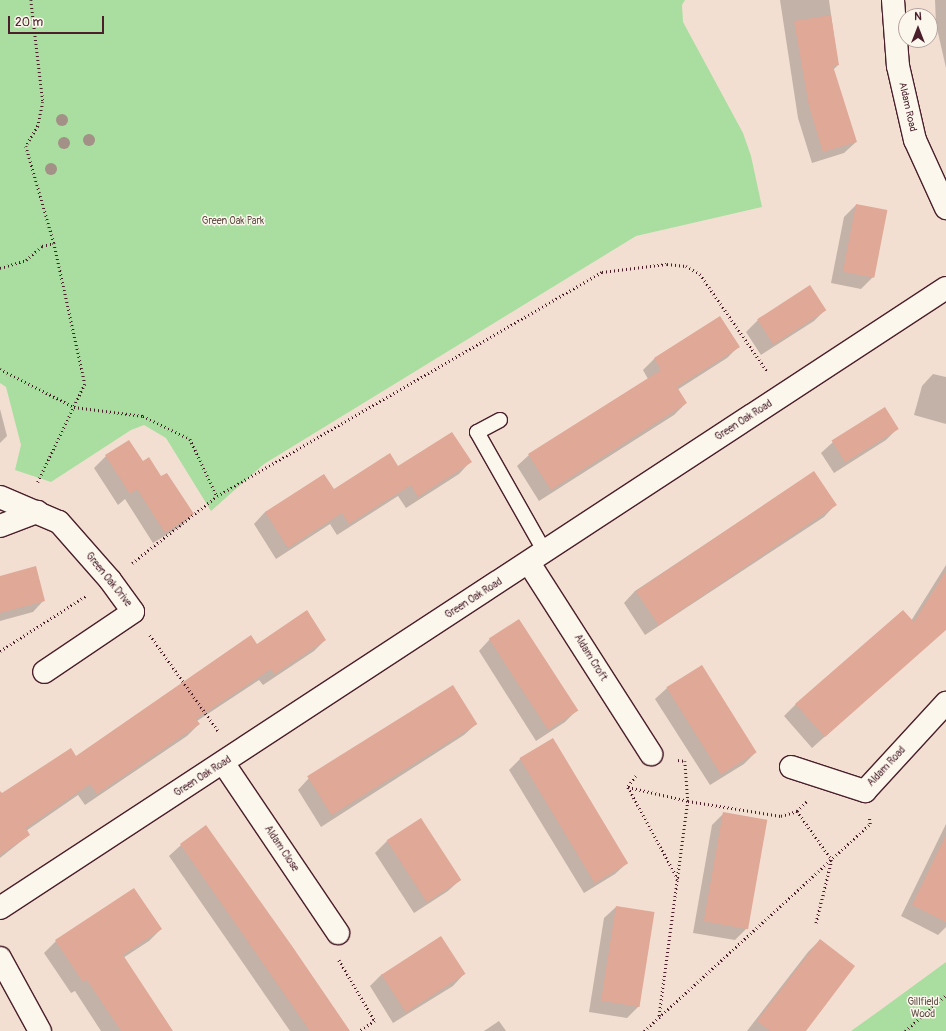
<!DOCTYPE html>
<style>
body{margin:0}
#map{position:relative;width:946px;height:1031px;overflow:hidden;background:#f3dfd2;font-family:Pangolin,sans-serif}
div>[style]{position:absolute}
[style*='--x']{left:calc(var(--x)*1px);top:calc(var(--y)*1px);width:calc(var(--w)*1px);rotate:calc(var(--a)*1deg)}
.green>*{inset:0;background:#a9dea0}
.shadow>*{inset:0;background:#0003}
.building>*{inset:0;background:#dfa897;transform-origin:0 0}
.path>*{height:2.5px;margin-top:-1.25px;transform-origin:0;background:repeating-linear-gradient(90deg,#4a1f2b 0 1px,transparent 0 4px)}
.roads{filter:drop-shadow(1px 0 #4a1f2b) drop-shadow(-1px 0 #4a1f2b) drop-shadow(0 1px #4a1f2b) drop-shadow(0 -1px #4a1f2b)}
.service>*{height:14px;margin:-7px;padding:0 7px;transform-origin:7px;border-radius:7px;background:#fbf7ec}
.minor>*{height:22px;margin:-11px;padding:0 11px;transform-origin:11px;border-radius:11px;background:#fbf7ec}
.trees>*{width:12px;height:12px;margin:-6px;border-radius:50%;background:#a39086}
span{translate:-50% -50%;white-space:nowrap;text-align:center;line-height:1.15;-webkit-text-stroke:3px #fbf7ec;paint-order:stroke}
.street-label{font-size:10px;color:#4a1f2b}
.park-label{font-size:10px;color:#624f48}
.north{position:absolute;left:898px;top:8px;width:40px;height:40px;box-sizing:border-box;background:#fbf7ec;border:1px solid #b4a19f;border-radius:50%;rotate:0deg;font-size:11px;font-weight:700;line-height:16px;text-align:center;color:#4a1f2b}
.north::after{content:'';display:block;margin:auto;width:14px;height:18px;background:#4a1f2b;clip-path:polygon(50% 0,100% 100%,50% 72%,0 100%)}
.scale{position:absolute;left:8px;top:16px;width:96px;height:18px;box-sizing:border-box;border:2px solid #4a1f2b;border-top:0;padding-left:5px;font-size:12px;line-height:14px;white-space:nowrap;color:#4a1f2b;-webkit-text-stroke:3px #fbf7ec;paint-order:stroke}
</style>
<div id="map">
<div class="green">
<div style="clip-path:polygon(0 0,685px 0,682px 5px,683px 22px,743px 133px,751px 156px,762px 207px,636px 236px,264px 464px,211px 511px,166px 438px,144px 425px,131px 430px,51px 482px,15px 470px,21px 445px,6px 387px,0 383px)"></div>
<div style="clip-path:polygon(946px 962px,946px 1031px,851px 1031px,879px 1011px)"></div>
</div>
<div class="shadow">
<div style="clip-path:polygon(780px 0,829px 0,838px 65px,833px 70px,856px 142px,844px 153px,812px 163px,798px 118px)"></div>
<div style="clip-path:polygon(935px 0,946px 0,946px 68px,936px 24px)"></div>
<div style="clip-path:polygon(856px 205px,886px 211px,873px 277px,861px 289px,831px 283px,844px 217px)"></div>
<div style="clip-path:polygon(825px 310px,814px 321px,761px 355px,746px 332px,758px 320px)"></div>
<div style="clip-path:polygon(720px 317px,739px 346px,727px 358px,677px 390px,686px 403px,674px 415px,539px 501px,517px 466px,529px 455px,648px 379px,643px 370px,654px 359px)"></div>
<div style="clip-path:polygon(933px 374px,946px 377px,946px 424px,914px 415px,922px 386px)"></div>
<div style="clip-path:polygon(0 409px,7px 436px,0 443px)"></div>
<div style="clip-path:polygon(898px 428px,886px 440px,834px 473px,821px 453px,833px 442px)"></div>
<div style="clip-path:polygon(106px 456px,142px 463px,161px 478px,193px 514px,181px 526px,153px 543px,125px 499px,118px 505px,94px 468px)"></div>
<div style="clip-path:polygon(470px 462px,459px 474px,406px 508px,398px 496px,337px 535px,330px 524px,276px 559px,254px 524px,265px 512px,398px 468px)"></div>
<div style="clip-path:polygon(814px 472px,835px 505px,824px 517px,645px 635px,624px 603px,635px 591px)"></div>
<div style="clip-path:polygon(946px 565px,946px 624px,932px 641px,812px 748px,784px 716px,796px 704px,911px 621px)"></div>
<div style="clip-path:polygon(0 577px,44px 600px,33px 612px,0 621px)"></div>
<div style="clip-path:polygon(490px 639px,576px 711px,565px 722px,536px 741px,479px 651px)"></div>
<div style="clip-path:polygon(325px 640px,314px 651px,263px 685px,259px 680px,197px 721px,199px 724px,187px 736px,85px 805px,78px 795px,26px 831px,29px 835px,0 858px,0 792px,2px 795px,76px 757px,257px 645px)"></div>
<div style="clip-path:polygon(667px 688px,756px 752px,744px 764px,710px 785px,655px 699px)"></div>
<div style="clip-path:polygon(476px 724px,464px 735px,321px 827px,298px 790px,309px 778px)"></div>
<div style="clip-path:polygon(521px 758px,627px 863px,615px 874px,584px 893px,509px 770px)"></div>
<div style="clip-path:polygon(724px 813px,747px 928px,735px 940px,693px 933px,712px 825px)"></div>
<div style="clip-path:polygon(946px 824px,946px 927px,938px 935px,901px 916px)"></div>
<div style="clip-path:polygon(387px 841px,460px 880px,448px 891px,414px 913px,375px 853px)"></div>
<div style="clip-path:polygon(181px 845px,349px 1031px,290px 1031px,169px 856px)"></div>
<div style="clip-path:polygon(134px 889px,161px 929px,149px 941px,123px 958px,172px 1031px,101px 1031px,75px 991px,71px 993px,44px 953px,56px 941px)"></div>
<div style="clip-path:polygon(616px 907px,639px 1006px,627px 1018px,589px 1012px,604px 918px)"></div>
<div style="clip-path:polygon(820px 940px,804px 1031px,747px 1031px,808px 952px)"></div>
<div style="clip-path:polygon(382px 974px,464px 974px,453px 986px,393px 1023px,370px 986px)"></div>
<div style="clip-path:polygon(499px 1021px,506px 1031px,484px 1031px)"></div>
</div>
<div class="building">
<div style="clip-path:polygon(831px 15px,839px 65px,833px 66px,857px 142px,823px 152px,809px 106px,794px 21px)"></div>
<div style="left:856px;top:204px;width:32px;height:69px;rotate:11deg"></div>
<div style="left:810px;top:285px;width:30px;height:63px;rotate:57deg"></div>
<div style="clip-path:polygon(720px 316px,740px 347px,677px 387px,687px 403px,551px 490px,528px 454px,661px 370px,654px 358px)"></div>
<div style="left:885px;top:407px;width:26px;height:63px;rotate:58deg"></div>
<div style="clip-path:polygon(452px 432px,472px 462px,418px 497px,407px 479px,411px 485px,349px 524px,342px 513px,288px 548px,265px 512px,324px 474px,334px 489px,390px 453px,398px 466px)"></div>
<div style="clip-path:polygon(129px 440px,143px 461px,149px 457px,161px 476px,167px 473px,194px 514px,165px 533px,137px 489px,130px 494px,105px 455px)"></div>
<div style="left:814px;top:471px;width:41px;height:215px;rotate:56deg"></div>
<div style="clip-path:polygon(36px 566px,45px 601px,0 613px,0 576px)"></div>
<div style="clip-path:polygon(946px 571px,946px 630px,825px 737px,795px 704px,903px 610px,914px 622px)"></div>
<div style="clip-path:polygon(307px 610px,326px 640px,275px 674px,271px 669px,196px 719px,200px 724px,97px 794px,90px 784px,26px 828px,30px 835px,0 855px,0 791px,2px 793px,71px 748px,76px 756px,251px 635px,257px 644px)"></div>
<div style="left:519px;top:619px;width:109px;height:36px;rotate:57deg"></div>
<div style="left:702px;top:665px;width:103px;height:42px;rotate:58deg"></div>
<div style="left:453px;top:685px;width:46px;height:172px;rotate:58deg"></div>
<div style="left:553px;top:738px;width:146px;height:39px;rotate:59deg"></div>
<div style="left:723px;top:812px;width:45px;height:111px;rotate:10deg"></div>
<div style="left:421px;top:818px;width:74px;height:41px;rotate:57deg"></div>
<div style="clip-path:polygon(206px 825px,292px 946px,350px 1031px,310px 1031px,180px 844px)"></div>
<div style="clip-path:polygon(946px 835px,946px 922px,912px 905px)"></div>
<div style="clip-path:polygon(134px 888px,162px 929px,123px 955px,173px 1031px,121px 1031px,87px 980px,83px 982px,55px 940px)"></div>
<div style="left:616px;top:906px;width:39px;height:96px;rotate:9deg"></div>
<div style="left:441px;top:936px;width:45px;height:71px;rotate:57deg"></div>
<div style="clip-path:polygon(820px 939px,855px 966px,806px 1031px,770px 1031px,757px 1021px)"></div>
</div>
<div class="path">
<div style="--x:31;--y:0;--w:103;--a:83.3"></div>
<div style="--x:43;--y:102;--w:25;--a:102"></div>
<div style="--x:38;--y:126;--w:23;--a:121"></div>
<div style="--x:26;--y:146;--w:101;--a:73.9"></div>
<div style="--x:54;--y:243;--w:144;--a:77.6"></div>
<div style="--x:85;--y:384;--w:109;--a:115.6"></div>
<div style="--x:0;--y:268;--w:27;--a:-17"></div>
<div style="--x:26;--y:260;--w:21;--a:-41"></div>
<div style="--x:42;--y:246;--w:12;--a:-14"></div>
<div style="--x:0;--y:369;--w:83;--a:27.2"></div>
<div style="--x:74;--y:407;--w:70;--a:7.4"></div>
<div style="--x:143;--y:416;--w:52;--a:26.1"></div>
<div style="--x:190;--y:439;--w:63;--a:64.7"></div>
<div style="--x:132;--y:563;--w:108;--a:-38.2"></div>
<div style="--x:217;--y:496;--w:445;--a:-30.2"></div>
<div style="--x:602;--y:272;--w:65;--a:-7"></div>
<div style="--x:667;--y:264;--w:19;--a:6"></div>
<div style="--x:686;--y:266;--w:16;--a:30"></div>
<div style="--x:700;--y:274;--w:118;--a:55.4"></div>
<div style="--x:150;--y:635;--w:119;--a:54.6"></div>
<div style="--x:0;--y:651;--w:103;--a:-32.8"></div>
<div style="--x:678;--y:760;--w:7;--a:8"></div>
<div style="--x:685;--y:761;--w:40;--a:85.7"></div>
<div style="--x:688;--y:801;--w:94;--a:9.2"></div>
<div style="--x:781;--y:816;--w:17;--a:-17"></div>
<div style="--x:797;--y:811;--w:14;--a:-45"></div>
<div style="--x:636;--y:776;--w:14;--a:126"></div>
<div style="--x:628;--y:787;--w:105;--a:61.5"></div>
<div style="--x:628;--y:787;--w:62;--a:13.1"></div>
<div style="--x:688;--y:801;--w:218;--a:97.6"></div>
<div style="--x:797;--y:811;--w:60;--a:54.5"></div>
<div style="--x:832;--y:860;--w:66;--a:104"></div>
<div style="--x:339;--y:960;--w:71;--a:59.5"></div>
<div style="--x:375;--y:1021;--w:18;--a:146"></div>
<div style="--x:644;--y:1031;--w:306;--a:-42.5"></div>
<div style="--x:870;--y:824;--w:7;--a:-98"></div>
<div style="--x:905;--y:1031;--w:55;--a:-41.3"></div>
</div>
<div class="roads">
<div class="service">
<div style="--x:500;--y:420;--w:26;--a:152"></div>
<div style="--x:477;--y:432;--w:138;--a:60.5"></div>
</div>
<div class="minor">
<div style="--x:893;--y:0;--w:66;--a:85.7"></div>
<div style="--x:898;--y:66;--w:76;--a:77.1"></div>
<div style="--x:915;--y:140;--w:75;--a:65.5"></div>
<div style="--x:0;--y:497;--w:64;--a:23"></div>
<div style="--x:59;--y:522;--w:77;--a:48.7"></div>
<div style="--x:110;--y:580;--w:39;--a:54"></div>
<div style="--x:133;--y:612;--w:107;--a:146"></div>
<div style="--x:0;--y:526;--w:40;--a:-21"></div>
<div style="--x:529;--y:563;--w:227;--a:57.4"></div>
<div style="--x:224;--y:764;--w:204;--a:56"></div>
<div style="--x:791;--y:767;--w:78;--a:18"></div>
<div style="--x:865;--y:791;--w:120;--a:-47.4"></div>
<div style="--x:0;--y:908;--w:1131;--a:-33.24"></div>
<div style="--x:0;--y:958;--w:83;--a:61.3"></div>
</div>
</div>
<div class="trees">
<div style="left:62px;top:120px"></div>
<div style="left:89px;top:140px"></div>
<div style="left:64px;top:143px"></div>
<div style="left:51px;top:169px"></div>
</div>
<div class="street-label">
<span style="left:907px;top:107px;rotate:77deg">Aldam Road</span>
<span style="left:744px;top:421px;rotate:-33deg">Green Oak Road</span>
<span style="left:108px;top:580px;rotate:51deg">Green Oak Drive</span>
<span style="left:474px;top:599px;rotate:-33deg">Green Oak Road</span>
<span style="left:590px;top:658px;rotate:58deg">Aldam Croft</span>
<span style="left:887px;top:767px;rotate:-47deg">Aldam Road</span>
<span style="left:203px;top:777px;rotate:-33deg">Green Oak Road</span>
<span style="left:281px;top:849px;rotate:56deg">Aldam Close</span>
</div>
<div class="park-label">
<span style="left:233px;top:222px">Green Oak Park</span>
<span style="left:923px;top:1008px">Gillfield<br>Wood</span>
</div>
<div class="north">N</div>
<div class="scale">20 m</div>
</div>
